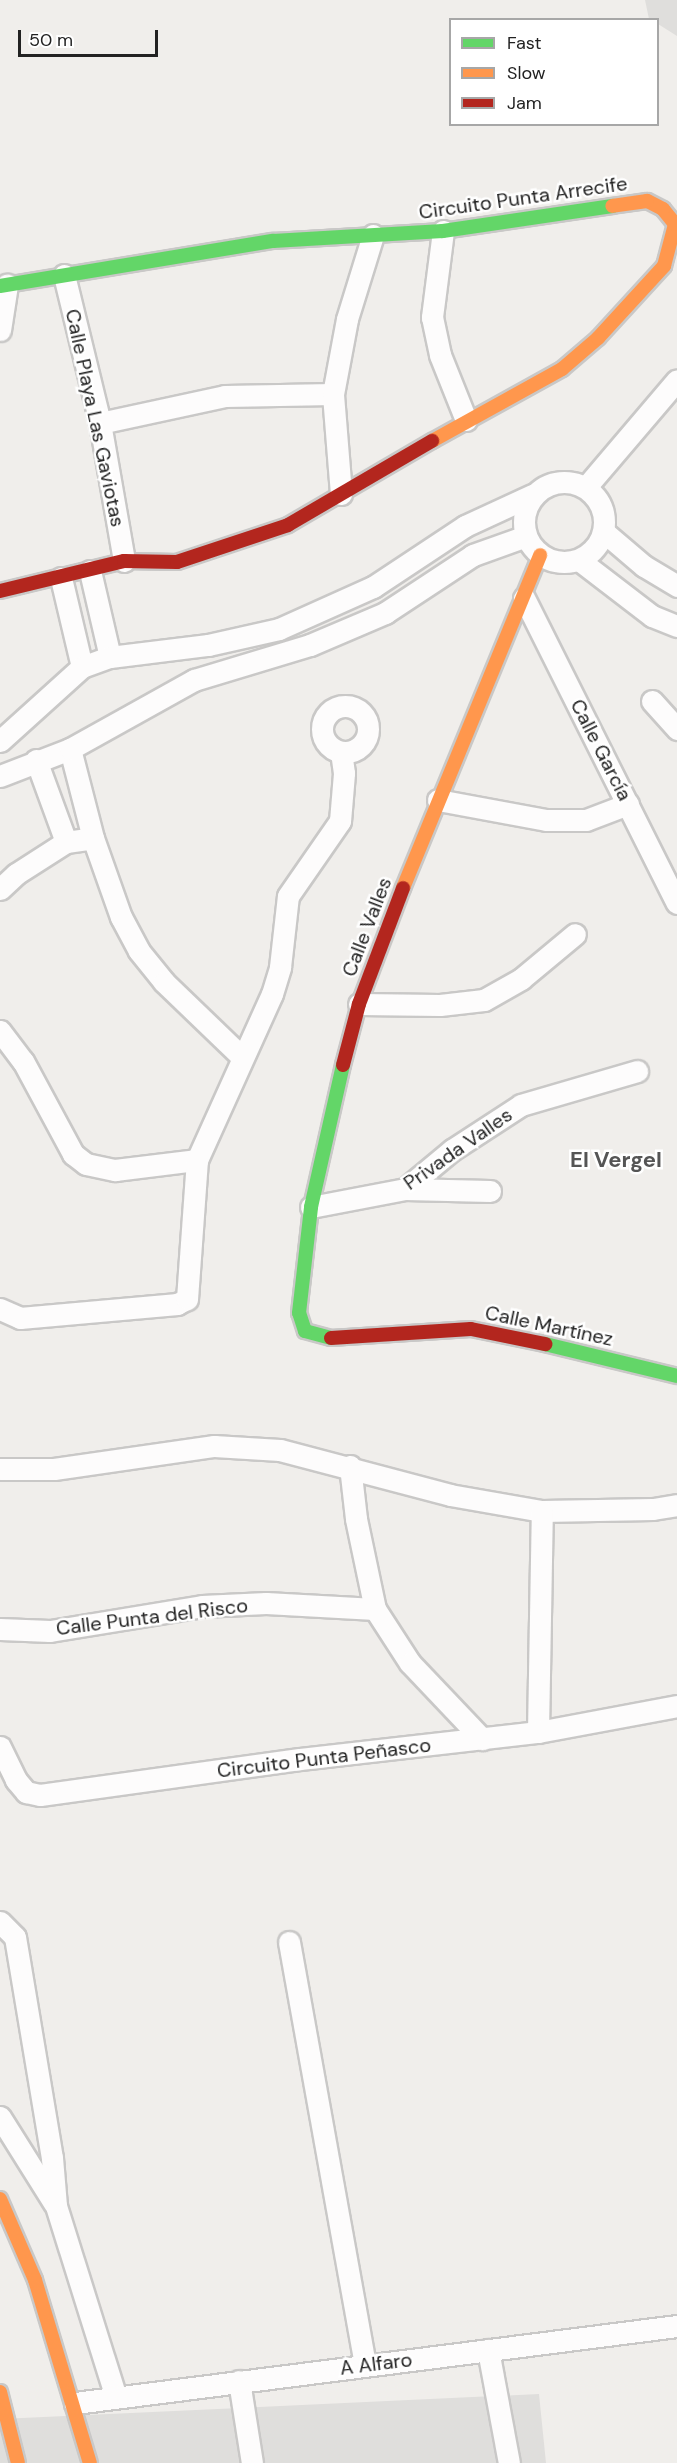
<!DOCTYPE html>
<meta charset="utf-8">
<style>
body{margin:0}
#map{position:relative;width:677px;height:2463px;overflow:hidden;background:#f0eeeb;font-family:"DM Sans",sans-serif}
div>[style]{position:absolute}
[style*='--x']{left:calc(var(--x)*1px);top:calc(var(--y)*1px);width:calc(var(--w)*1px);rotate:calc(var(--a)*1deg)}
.residential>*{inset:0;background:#dfdedc}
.roads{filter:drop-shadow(2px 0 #c9c8c7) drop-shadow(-2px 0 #c9c8c7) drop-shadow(0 2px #c9c8c7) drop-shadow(0 -2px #c9c8c7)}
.street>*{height:21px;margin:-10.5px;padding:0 10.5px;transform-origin:10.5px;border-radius:10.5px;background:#fdfcfc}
.street>.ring{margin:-10.5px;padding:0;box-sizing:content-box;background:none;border:21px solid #fdfcfc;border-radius:50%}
.fast>*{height:14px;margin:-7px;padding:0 7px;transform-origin:7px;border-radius:7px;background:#63d668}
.slow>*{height:14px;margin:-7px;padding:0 7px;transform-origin:7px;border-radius:7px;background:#ff974d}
.jam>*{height:14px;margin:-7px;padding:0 7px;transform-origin:7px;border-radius:7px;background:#b3261e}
span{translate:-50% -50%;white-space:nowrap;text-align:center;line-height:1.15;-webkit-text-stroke:5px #fff;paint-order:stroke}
.street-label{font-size:20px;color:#222}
.quarter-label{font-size:22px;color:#555;font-weight:700}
.legend{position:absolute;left:449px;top:18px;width:210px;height:108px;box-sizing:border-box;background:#fff;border:2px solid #a7a7a7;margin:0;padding:8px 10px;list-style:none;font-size:18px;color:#222}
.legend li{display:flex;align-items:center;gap:12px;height:30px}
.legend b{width:30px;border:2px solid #a7a7a7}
.scale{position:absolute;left:18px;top:30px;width:140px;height:27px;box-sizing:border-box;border:3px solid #222;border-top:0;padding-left:8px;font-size:18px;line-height:21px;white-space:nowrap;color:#222;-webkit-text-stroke:4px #fff;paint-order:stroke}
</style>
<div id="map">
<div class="residential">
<div style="clip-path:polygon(645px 0,677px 0,677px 36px,658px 24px,658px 20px,649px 19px)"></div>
<div style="clip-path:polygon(539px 2394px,546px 2463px,0 2463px,0 2419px)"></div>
</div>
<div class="roads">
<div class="street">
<div style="--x:443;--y:231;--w:87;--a:97.3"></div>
<div style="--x:432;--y:317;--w:39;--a:78"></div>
<div style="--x:440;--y:355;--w:70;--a:68.2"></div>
<div style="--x:64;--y:275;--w:152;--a:76.3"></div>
<div style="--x:100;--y:423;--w:140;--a:80.1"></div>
<div style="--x:0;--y:330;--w:46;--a:-81.2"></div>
<div style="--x:100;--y:423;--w:128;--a:-12.2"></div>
<div style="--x:225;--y:396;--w:108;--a:-1.1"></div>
<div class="ring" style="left:524px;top:482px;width:59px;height:59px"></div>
<div style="--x:586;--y:487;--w:140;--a:-49.6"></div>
<div style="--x:341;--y:494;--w:100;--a:-94.6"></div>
<div style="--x:333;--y:394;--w:76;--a:-79.4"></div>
<div style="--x:347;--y:319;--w:88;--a:-72.8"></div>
<div style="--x:604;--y:532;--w:52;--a:40.4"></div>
<div style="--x:644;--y:566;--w:39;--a:31"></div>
<div style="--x:579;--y:560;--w:92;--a:37.5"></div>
<div style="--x:652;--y:616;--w:27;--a:22"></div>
<div style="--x:90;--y:571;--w:88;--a:76.9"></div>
<div style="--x:61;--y:578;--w:91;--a:76.7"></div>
<div style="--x:524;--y:598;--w:341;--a:63.4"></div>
<div style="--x:652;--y:701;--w:38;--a:48"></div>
<div class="ring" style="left:322px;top:706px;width:25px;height:25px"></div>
<div style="--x:0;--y:741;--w:110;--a:-42.1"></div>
<div style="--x:82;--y:667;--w:30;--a:-20"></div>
<div style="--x:110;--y:657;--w:99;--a:-7"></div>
<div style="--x:208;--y:645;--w:73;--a:-12.7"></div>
<div style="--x:279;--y:629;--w:103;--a:-24.1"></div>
<div style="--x:373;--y:587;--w:110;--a:-33.5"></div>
<div style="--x:465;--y:526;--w:74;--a:-24.8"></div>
<div style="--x:70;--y:749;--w:92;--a:75.5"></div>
<div style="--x:36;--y:760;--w:87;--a:69.9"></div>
<div style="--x:0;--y:776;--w:75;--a:-21.1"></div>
<div style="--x:70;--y:749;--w:142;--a:-29.1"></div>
<div style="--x:194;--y:680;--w:121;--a:-16.8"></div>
<div style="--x:310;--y:645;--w:82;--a:-23.1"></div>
<div style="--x:385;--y:613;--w:105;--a:-33.4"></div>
<div style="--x:473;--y:555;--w:56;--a:-19.7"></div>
<div style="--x:438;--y:800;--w:110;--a:10.5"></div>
<div style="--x:546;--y:820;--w:40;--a:0"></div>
<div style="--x:586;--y:820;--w:45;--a:-20.9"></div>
<div style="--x:0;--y:889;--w:22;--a:-43"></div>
<div style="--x:16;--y:874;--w:59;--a:-32.6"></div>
<div style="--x:66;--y:842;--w:27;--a:-8"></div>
<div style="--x:93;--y:838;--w:84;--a:70.5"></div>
<div style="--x:121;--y:917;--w:38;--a:62"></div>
<div style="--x:139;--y:951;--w:40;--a:51"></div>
<div style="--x:164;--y:982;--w:107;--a:43.9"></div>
<div style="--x:359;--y:1004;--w:81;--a:0.7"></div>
<div style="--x:440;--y:1005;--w:44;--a:-6.5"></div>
<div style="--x:484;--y:1000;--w:43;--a:-29.6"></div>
<div style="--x:521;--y:979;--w:70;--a:-39.8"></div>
<div style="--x:0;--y:1031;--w:38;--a:53"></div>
<div style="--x:23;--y:1061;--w:106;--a:61.7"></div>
<div style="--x:73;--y:1154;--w:16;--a:38"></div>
<div style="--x:86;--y:1164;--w:30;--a:12"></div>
<div style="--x:115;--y:1170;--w:83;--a:-7"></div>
<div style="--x:405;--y:1189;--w:85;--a:1.3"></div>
<div style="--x:311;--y:1207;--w:96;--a:-10.8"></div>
<div style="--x:405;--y:1189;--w:61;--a:-39.7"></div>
<div style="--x:452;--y:1150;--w:82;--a:-33.1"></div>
<div style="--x:521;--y:1105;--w:121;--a:-16.3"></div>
<div style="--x:0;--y:1309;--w:22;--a:24"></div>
<div style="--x:20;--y:1318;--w:158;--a:-5.1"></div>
<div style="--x:177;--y:1304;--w:11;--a:-27"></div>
<div style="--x:187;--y:1299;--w:139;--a:-85.9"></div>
<div style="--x:197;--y:1160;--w:182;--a:-65.7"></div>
<div style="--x:272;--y:994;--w:28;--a:-73"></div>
<div style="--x:280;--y:967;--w:71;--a:-83.6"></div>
<div style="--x:288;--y:896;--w:91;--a:-55.3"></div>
<div style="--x:340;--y:821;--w:48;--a:-85.2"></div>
<div style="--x:344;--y:773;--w:21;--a:-98"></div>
<div style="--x:350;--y:1466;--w:53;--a:83.5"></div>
<div style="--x:356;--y:1519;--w:92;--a:78.1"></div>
<div style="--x:375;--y:1609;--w:64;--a:57.1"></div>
<div style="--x:410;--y:1663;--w:105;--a:46.5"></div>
<div style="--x:0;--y:1469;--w:54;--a:0"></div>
<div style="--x:54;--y:1469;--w:162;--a:-8.2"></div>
<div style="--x:214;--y:1446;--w:66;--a:3.5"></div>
<div style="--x:280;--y:1450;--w:176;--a:14.8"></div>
<div style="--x:450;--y:1495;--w:93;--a:9.9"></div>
<div style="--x:542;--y:1511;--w:111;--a:-1"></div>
<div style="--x:653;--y:1509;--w:24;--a:-9"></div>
<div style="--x:0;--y:1629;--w:50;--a:2.3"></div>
<div style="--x:50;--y:1631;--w:154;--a:-9.3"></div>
<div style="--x:202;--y:1606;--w:64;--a:-2.7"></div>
<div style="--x:266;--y:1603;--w:109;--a:3.2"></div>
<div style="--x:538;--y:1732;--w:221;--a:-89"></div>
<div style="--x:0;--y:1747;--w:37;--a:64"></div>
<div style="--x:16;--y:1780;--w:16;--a:50"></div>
<div style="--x:26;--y:1792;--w:14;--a:12"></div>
<div style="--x:40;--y:1795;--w:262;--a:-7.9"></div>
<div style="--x:300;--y:1759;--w:240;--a:-6.5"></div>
<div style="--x:538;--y:1732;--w:141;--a:-10.6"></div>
<div style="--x:0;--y:1922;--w:21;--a:45"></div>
<div style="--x:15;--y:1937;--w:224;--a:80.5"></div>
<div style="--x:52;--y:2158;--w:48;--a:85.2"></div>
<div style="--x:56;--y:2206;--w:200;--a:72.6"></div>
<div style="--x:289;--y:1942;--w:430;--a:79.8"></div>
<div style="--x:0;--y:2117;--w:102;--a:57.9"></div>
<div style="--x:488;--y:2350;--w:115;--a:79.5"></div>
<div style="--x:239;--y:2381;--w:83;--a:81"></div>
<div style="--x:75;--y:2403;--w:607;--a:-7.29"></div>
</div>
<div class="fast">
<div style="--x:0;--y:286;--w:277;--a:-9.4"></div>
<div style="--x:273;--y:241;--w:170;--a:-3.4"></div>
<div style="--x:443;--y:231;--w:171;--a:-8.4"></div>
<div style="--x:331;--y:1338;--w:27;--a:-165"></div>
<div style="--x:305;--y:1331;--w:19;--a:-108"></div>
<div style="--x:299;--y:1313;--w:107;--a:-83.5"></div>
<div style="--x:311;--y:1207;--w:146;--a:-77.3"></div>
<div style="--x:545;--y:1344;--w:136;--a:13.6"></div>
</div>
<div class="slow">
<div style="--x:432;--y:441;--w:149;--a:-29"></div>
<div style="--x:562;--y:369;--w:48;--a:-40.7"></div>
<div style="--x:598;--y:338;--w:98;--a:-47.5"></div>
<div style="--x:664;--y:266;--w:43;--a:-75.3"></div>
<div style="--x:675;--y:224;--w:19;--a:-129"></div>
<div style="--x:663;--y:209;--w:18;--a:-153"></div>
<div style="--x:647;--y:201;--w:35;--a:172"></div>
<div style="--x:403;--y:888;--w:360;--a:-67.6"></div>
<div style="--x:0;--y:2199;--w:88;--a:66.6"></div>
<div style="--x:35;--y:2280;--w:191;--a:73.3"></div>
<div style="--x:0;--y:2392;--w:73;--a:75.8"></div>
</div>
<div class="jam">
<div style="--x:0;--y:591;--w:128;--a:-13.6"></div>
<div style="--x:124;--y:561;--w:53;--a:1.1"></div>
<div style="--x:177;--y:562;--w:117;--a:-18.4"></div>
<div style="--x:288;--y:525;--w:167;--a:-30.3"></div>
<div style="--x:343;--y:1065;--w:63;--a:-75.3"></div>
<div style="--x:359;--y:1004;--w:124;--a:-69.2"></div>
<div style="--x:331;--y:1338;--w:140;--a:-3.7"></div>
<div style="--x:471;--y:1329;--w:76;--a:11.5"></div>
</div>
</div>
<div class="street-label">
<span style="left:523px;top:198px;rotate:-8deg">Circuito Punta Arrecife</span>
<span style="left:95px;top:418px;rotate:78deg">Calle Playa Las Gaviotas</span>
<span style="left:601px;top:750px;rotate:63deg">Calle García</span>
<span style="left:367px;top:927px;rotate:-69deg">Calle Valles</span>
<span style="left:458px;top:1149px;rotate:-35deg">Privada Valles</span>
<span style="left:549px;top:1326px;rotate:12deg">Calle Martínez</span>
<span style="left:152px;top:1617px;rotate:-7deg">Calle Punta del Risco</span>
<span style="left:324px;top:1758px;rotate:-7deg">Circuito Punta Peñasco</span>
<span style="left:376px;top:2364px;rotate:-7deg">A Alfaro</span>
</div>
<div class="quarter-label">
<span style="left:616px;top:1160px">El Vergel</span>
</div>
<ul class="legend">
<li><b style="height:8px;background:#63d668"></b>Fast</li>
<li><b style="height:8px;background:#ff974d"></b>Slow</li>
<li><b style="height:8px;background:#b3261e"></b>Jam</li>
</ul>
<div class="scale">50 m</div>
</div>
